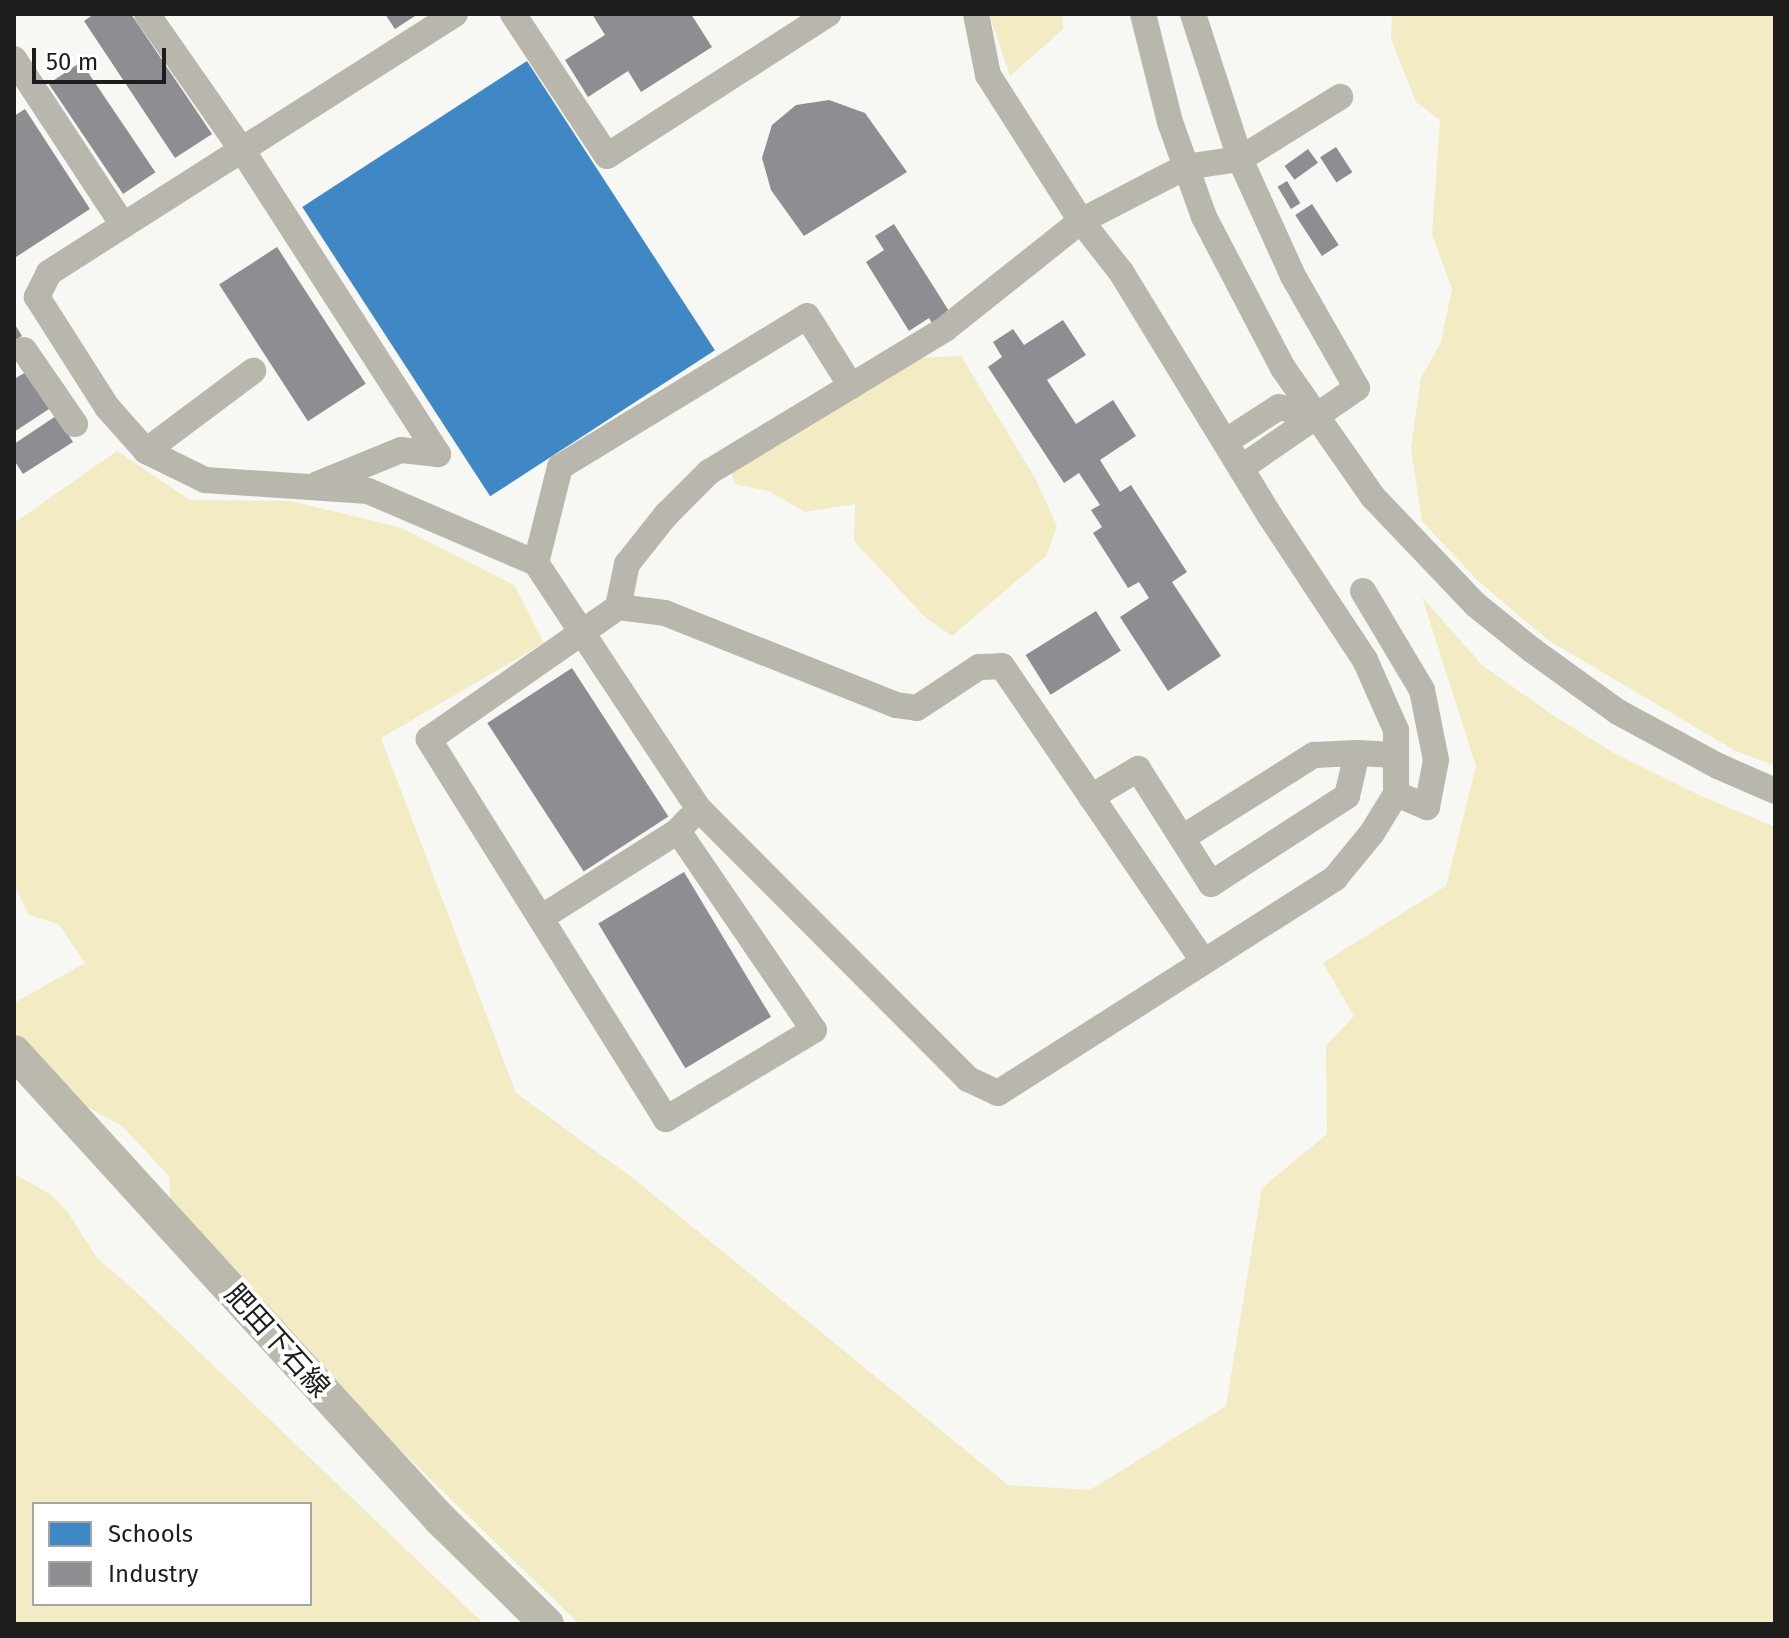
<!DOCTYPE html>
<meta charset="utf-8">
<style>
body{margin:0}
#map{position:relative;width:1789px;height:1638px;overflow:hidden;background:#f7f7f3;font-family:"Fira Sans","Noto Sans JP",sans-serif}
div>[style]{position:absolute}
[style*='--x']{left:calc(var(--x)*1px);top:calc(var(--y)*1px);width:calc(var(--w)*1px);rotate:calc(var(--a)*1deg)}
.green>*{inset:0;background:#f2ebc3}
.schools>*{inset:0;background:#3f88c5;transform-origin:0 0}
.industry>*{inset:0;background:#8d8d92;transform-origin:0 0}
.minor>*{height:26px;margin:-13px;padding:0 13px;transform-origin:13px;border-radius:13px;background:#b8b6ad}
.major>*{height:34px;margin:-17px;padding:0 17px;transform-origin:17px;border-radius:17px;background:#bbb8ad}
span{translate:-50% -50%;white-space:nowrap;text-align:center;line-height:1.15;-webkit-text-stroke:8px #fff;paint-order:stroke}
.street-label{font-size:28px;color:#1e1d1b}
.frame{position:absolute;inset:0;border:16px solid #1e1d1b;pointer-events:none}
.legend{position:absolute;left:32px;top:1502px;width:280px;height:104px;box-sizing:border-box;background:#fff;border:2px solid #a5a5a4;margin:0;padding:10px 14px;list-style:none;font-size:24px;color:#1e1d1b}
.legend li{display:flex;align-items:center;gap:16px;height:40px}
.legend b{width:40px;border:2px solid #a5a5a4}
.scale{position:absolute;left:32px;top:48px;width:134px;height:36px;box-sizing:border-box;border:4px solid #1e1d1b;border-top:0;padding-left:10px;font-size:24px;line-height:28px;white-space:nowrap;color:#1e1d1b;-webkit-text-stroke:6px #fff;paint-order:stroke}
</style>
<div id="map">
<div class="green">
<div style="clip-path:polygon(989px 14px,1062px 14px,1063px 29px,1010px 76px)"></div>
<div style="clip-path:polygon(1392px 14px,1775px 14px,1775px 766px,1734px 750px,1548px 640px,1477px 580px,1422px 521px,1411px 448px,1421px 378px,1441px 342px,1452px 289px,1432px 234px,1440px 120px,1416px 102px,1391px 39px)"></div>
<div style="clip-path:polygon(961px 356px,1035px 478px,1057px 526px,1046px 556px,952px 636px,924px 616px,854px 541px,855px 504px,805px 512px,769px 491px,735px 484px,730px 470px,920px 358px)"></div>
<div style="clip-path:polygon(117px 451px,190px 500px,290px 501px,399px 527px,514px 585px,544px 643px,381px 738px,516px 1093px,634px 1179px,1008px 1485px,1090px 1490px,1226px 1406px,1262px 1188px,1327px 1134px,1326px 1046px,1354px 1016px,1323px 963px,1446px 886px,1476px 766px,1422px 597px,1482px 665px,1554px 716px,1614px 753px,1701px 796px,1775px 827px,1775px 1624px,579px 1624px,372px 1422px,171px 1212px,169px 1176px,123px 1127px,81px 1103px,14px 1041px,14px 1003px,85px 963px,59px 924px,29px 915px,14px 884px,14px 523px)"></div>
<div style="clip-path:polygon(evenodd,14px 1174px,50px 1194px,67px 1211px,97px 1258px,132px 1288px,484px 1624px,14px 1624px,14px 1174px,310px 1504px,310px 1604px,34px 1604px,34px 1504px,310px 1504px)"></div>
</div>
<div class="schools">
<div style="left:527px;top:61px;width:345px;height:268px;rotate:57deg"></div>
</div>
<div class="industry">
<div style="clip-path:polygon(94px 14px,131px 14px,212px 134px,175px 158px,84px 21px)"></div>
<div style="clip-path:polygon(385px 14px,418px 14px,395px 29px)"></div>
<div style="clip-path:polygon(592px 14px,691px 14px,712px 47px,641px 92px,628px 71px,588px 97px,565px 60px,605px 35px)"></div>
<div style="left:81px;top:62px;width:133px;height:39px;rotate:56deg"></div>
<div style="clip-path:polygon(829px 100px,865px 113px,907px 172px,804px 236px,771px 190px,762px 158px,772px 125px,796px 105px)"></div>
<div style="clip-path:polygon(25px 109px,90px 209px,16px 257px,14px 116px)"></div>
<div style="left:1336px;top:147px;width:30px;height:19px;rotate:57deg"></div>
<div style="left:1308px;top:149px;width:17px;height:29px;rotate:54deg"></div>
<div style="left:1287px;top:181px;width:26px;height:11px;rotate:59deg"></div>
<div style="left:1312px;top:204px;width:49px;height:20px;rotate:57deg"></div>
<div style="clip-path:polygon(894px 224px,954px 319px,936px 330px,929px 318px,909px 331px,866px 262px,884px 250px,875px 236px)"></div>
<div style="left:277px;top:247px;width:163px;height:69px;rotate:57deg"></div>
<div style="clip-path:polygon(1063px 320px,1086px 355px,1047px 380px,1076px 424px,1113px 400px,1136px 436px,1100px 460px,1120px 492px,1131px 485px,1187px 572px,1172px 582px,1221px 656px,1168px 691px,1120px 617px,1149px 598px,1139px 582px,1128px 588px,1093px 533px,1102px 527px,1091px 510px,1100px 505px,1079px 473px,1064px 483px,988px 367px,1002px 357px,993px 342px,1013px 329px,1024px 345px)"></div>
<div style="clip-path:polygon(14px 323px,22px 336px,14px 341px)"></div>
<div style="clip-path:polygon(26px 372px,49px 409px,14px 432px,14px 379px)"></div>
<div style="clip-path:polygon(56px 416px,73px 442px,23px 474px,14px 460px,14px 444px)"></div>
<div style="left:1096px;top:611px;width:47px;height:83px;rotate:58deg"></div>
<div style="left:572px;top:668px;width:177px;height:101px;rotate:57deg"></div>
<div style="left:684px;top:872px;width:169px;height:100px;rotate:59deg"></div>
</div>
<div class="minor">
<div style="--x:147;--y:14;--w:166;--a:55.1"></div>
<div style="--x:242;--y:150;--w:362;--a:57.2"></div>
<div style="--x:438;--y:454;--w:37;--a:-174"></div>
<div style="--x:401;--y:450;--w:90;--a:157.7"></div>
<div style="--x:455;--y:14;--w:482;--a:147.5"></div>
<div style="--x:49;--y:273;--w:27;--a:117"></div>
<div style="--x:37;--y:297;--w:130;--a:57.5"></div>
<div style="--x:107;--y:407;--w:59;--a:48.4"></div>
<div style="--x:146;--y:451;--w:66;--a:26.2"></div>
<div style="--x:205;--y:480;--w:163;--a:3.9"></div>
<div style="--x:368;--y:491;--w:183;--a:23.2"></div>
<div style="--x:536;--y:563;--w:294;--a:56.5"></div>
<div style="--x:698;--y:808;--w:383;--a:45.1"></div>
<div style="--x:968;--y:1079;--w:33;--a:25"></div>
<div style="--x:998;--y:1093;--w:400;--a:-32.5"></div>
<div style="--x:1335;--y:878;--w:58;--a:-50.6"></div>
<div style="--x:1372;--y:833;--w:46;--a:-58.4"></div>
<div style="--x:1396;--y:794;--w:64;--a:-90"></div>
<div style="--x:1396;--y:730;--w:77;--a:-113.9"></div>
<div style="--x:1365;--y:660;--w:173;--a:-123.4"></div>
<div style="--x:1270;--y:516;--w:286;--a:-121.4"></div>
<div style="--x:1121;--y:272;--w:65;--a:-128.1"></div>
<div style="--x:1081;--y:221;--w:173;--a:-122.5"></div>
<div style="--x:988;--y:75;--w:62;--a:-101.1"></div>
<div style="--x:513;--y:14;--w:170;--a:56.5"></div>
<div style="--x:607;--y:156;--w:263;--a:-32.7"></div>
<div style="--x:1143;--y:14;--w:111;--a:76"></div>
<div style="--x:1170;--y:122;--w:101;--a:70.3"></div>
<div style="--x:1204;--y:217;--w:170;--a:62.4"></div>
<div style="--x:1283;--y:368;--w:157;--a:55.1"></div>
<div style="--x:1373;--y:497;--w:149;--a:46.4"></div>
<div style="--x:1476;--y:605;--w:72;--a:38.8"></div>
<div style="--x:1532;--y:650;--w:106;--a:35.8"></div>
<div style="--x:1618;--y:712;--w:114;--a:28.4"></div>
<div style="--x:1718;--y:766;--w:62;--a:23.7"></div>
<div style="--x:1193;--y:14;--w:152;--a:72"></div>
<div style="--x:1240;--y:159;--w:128;--a:65.6"></div>
<div style="--x:1293;--y:276;--w:129;--a:60.3"></div>
<div style="--x:1357;--y:388;--w:141;--a:145.4"></div>
<div style="--x:14;--y:59;--w:199;--a:56.7"></div>
<div style="--x:24;--y:350;--w:90;--a:55.4"></div>
<div style="--x:1225;--y:442;--w:64;--a:-32.9"></div>
<div style="--x:1279;--y:407;--w:38;--a:14"></div>
<div style="--x:146;--y:451;--w:134;--a:-36.8"></div>
<div style="--x:536;--y:563;--w:99;--a:-76"></div>
<div style="--x:560;--y:467;--w:289;--a:-31.4"></div>
<div style="--x:807;--y:316;--w:83;--a:57.8"></div>
<div style="--x:1363;--y:591;--w:115;--a:59.2"></div>
<div style="--x:1422;--y:690;--w:71;--a:78.7"></div>
<div style="--x:1436;--y:760;--w:48;--a:100.8"></div>
<div style="--x:1427;--y:807;--w:34;--a:-157"></div>
<div style="--x:618;--y:607;--w:47;--a:7.3"></div>
<div style="--x:665;--y:613;--w:249;--a:21.7"></div>
<div style="--x:896;--y:705;--w:21;--a:8"></div>
<div style="--x:917;--y:708;--w:74;--a:-33.5"></div>
<div style="--x:979;--y:667;--w:23;--a:-2"></div>
<div style="--x:1002;--y:666;--w:357;--a:55.7"></div>
<div style="--x:1091;--y:797;--w:55;--a:-30.8"></div>
<div style="--x:1138;--y:769;--w:136;--a:57.6"></div>
<div style="--x:1211;--y:884;--w:162;--a:-32.9"></div>
<div style="--x:1347;--y:796;--w:44;--a:-76.9"></div>
<div style="--x:1357;--y:753;--w:39;--a:3"></div>
<div style="--x:678;--y:831;--w:241;--a:55.7"></div>
<div style="--x:814;--y:1030;--w:173;--a:149"></div>
<div style="--x:666;--y:1119;--w:448;--a:-122"></div>
<div style="--x:429;--y:739;--w:231;--a:-34.9"></div>
<div style="--x:618;--y:607;--w:44;--a:-78.2"></div>
<div style="--x:627;--y:564;--w:63;--a:-51.5"></div>
<div style="--x:666;--y:515;--w:61;--a:-45"></div>
<div style="--x:709;--y:472;--w:276;--a:-31.2"></div>
<div style="--x:945;--y:329;--w:174;--a:-38.5"></div>
<div style="--x:1081;--y:221;--w:117;--a:-27.4"></div>
<div style="--x:1185;--y:167;--w:56;--a:-8.3"></div>
<div style="--x:1240;--y:159;--w:118;--a:-31.8"></div>
<div style="--x:1182;--y:838;--w:156;--a:-32.2"></div>
<div style="--x:1314;--y:755;--w:43;--a:-2.7"></div>
<div style="--x:542;--y:917;--w:161;--a:-32.3"></div>
<div style="--x:678;--y:831;--w:15;--a:-48"></div>
</div>
<div class="major">
<div style="--x:14;--y:1052;--w:632;--a:47.63"></div>
<div style="--x:440;--y:1519;--w:150;--a:44.5"></div>
</div>
<div class="street-label">
<span style="left:277px;top:1341px;rotate:48deg">肥田下石線</span>
</div>
<div class="frame"></div>
<ul class="legend">
<li><b style="height:22px;background:#3f88c5"></b>Schools</li>
<li><b style="height:22px;background:#8d8d92"></b>Industry</li>
</ul>
<div class="scale">50 m</div>
</div>
